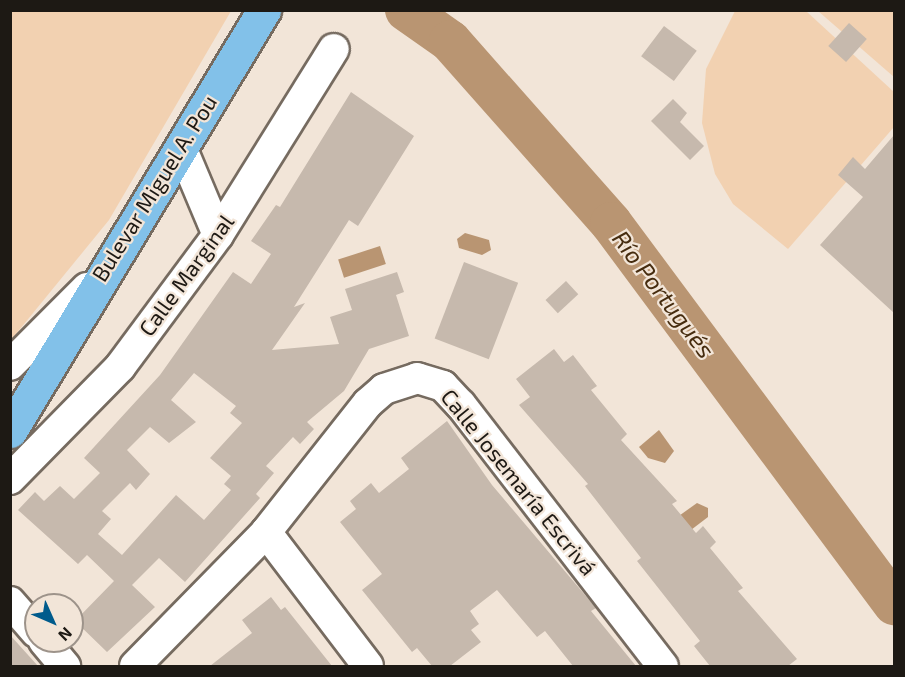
<!DOCTYPE html>
<meta charset="utf-8">
<style>
body{margin:0}
#map{position:relative;width:905px;height:677px;overflow:hidden;background:#f2e5d8;font-family:"Exo 2",sans-serif}
div>[style]{position:absolute}
[style*='--x']{left:calc(var(--x)*1px);top:calc(var(--y)*1px);width:calc(var(--w)*1px);rotate:calc(var(--a)*1deg)}
.green>*{inset:0;background:#f2d1b1}
.water>*{inset:0;background:#b99572;transform-origin:0 0}
.river>*{height:42px;margin:-21px;padding:0 21px;transform-origin:21px;border-radius:21px;background:#b99572}
.building>*{inset:0;background:#c6b9ad;transform-origin:0 0}
.roads{filter:drop-shadow(2px 0 #766b60) drop-shadow(-2px 0 #766b60) drop-shadow(0 2px #766b60) drop-shadow(0 -2px #766b60)}
.minor>*{height:30px;margin:-15px;padding:0 15px;transform-origin:15px;border-radius:15px;background:#fff}
.major>*{height:33px;margin:-16.5px;padding:0 16.5px;transform-origin:16.5px;border-radius:16.5px;background:#82c1e9}
span{translate:-50% -50%;white-space:nowrap;text-align:center;line-height:1.15;-webkit-text-stroke:4.5px #f2e5d8;paint-order:stroke}
.street-label{font-size:22px;color:#1d1914}
.water-label{font-size:24px;color:#462c0f;font-style:italic}
.frame{position:absolute;inset:0;border:12px solid #1d1914;pointer-events:none}
.north{position:absolute;left:24px;top:593px;width:60px;height:60px;box-sizing:border-box;background:#f2e5d8;border:2px solid #9d938a;border-radius:50%;rotate:135deg;font-size:16px;font-weight:700;line-height:24px;text-align:center;color:#1d1914}
.north::after{content:'';display:block;margin:auto;width:21px;height:27px;background:#005b8c;clip-path:polygon(50% 0,100% 100%,50% 72%,0 100%)}
</style>
<div id="map">
<div class="green">
<div style="clip-path:polygon(11px 10px,231px 11px,109px 220px,11px 340px)"></div>
<div style="clip-path:polygon(735px 11px,806px 11px,894px 92px,894px 127px,788px 249px,733px 204px,715px 174px,702px 123px,706px 69px)"></div>
<div style="clip-path:polygon(818px 11px,894px 11px,894px 77px)"></div>
</div>
<div class="water">
<div style="clip-path:polygon(465px 233px,489px 240px,491px 250px,482px 255px,459px 248px,457px 239px)"></div>
<div style="left:380px;top:246px;width:19px;height:44px;rotate:72deg"></div>
<div style="clip-path:polygon(659px 430px,674px 451px,665px 463px,648px 458px,639px 447px)"></div>
<div style="clip-path:polygon(697px 503px,708px 508px,708px 517px,687px 533px,676px 518px)"></div>
</div>
<div class="river">
<div style="--x:406;--y:10;--w:54;--a:35.2"></div>
<div style="--x:450;--y:41;--w:243;--a:48.5"></div>
<div style="--x:611;--y:223;--w:475;--a:53.4"></div>
</div>
<div class="building">
<div style="left:849px;top:23px;width:24px;height:31px;rotate:42deg"></div>
<div style="left:664px;top:26px;width:41px;height:38px;rotate:37deg"></div>
<div style="clip-path:polygon(evenodd,351px 92px,414px 136px,358px 226px,349px 220px,294px 307px,305px 303px,272px 350px,339px 344px,330px 317px,352px 310px,345px 289px,397px 272px,404px 292px,396px 295px,409px 336px,369px 349px,344px 391px,307px 422px,314px 429px,300px 444px,293px 437px,266px 466px,274px 473px,256px 494px,260px 498px,185px 582px,159px 558px,132px 585px,155px 607px,107px 652px,75px 621px,114px 581px,87px 555px,78px 564px,18px 510px,35px 492px,44px 501px,60px 486px,74px 499px,100px 473px,84px 458px,160px 375px,233px 272px,251px 284px,271px 254px,251px 241px,276px 205px,280px 207px,351px 92px,194px 373px,236px 406px,230px 413px,242px 423px,210px 458px,231px 476px,224px 484px,231px 490px,204px 520px,176px 495px,122px 555px,98px 534px,111px 519px,102px 511px,130px 483px,136px 490px,150px 474px,127px 450px,150px 427px,169px 443px,196px 422px,171px 400px,194px 373px)"></div>
<div style="clip-path:polygon(673px 99px,687px 113px,680px 122px,704px 146px,690px 160px,651px 121px)"></div>
<div style="clip-path:polygon(894px 135px,894px 313px,820px 245px,863px 197px,838px 175px,853px 157px,865px 169px)"></div>
<div style="left:464px;top:262px;width:58px;height:82px;rotate:21deg"></div>
<div style="left:566px;top:281px;width:18px;height:28px;rotate:47deg"></div>
<div style="clip-path:polygon(554px 349px,564px 362px,573px 355px,597px 386px,591px 390px,627px 434px,621px 440px,677px 501px,672px 504px,696px 533px,703px 526px,716px 542px,710px 548px,743px 588px,738px 591px,797px 659px,788px 666px,710px 666px,694px 646px,700px 641px,637px 561px,641px 558px,585px 486px,588px 484px,519px 405px,530px 397px,516px 379px)"></div>
<div style="clip-path:polygon(447px 421px,492px 485px,596px 608px,591px 611px,636px 666px,573px 666px,545px 631px,537px 637px,497px 590px,470px 611px,479px 624px,471px 630px,481px 642px,450px 666px,432px 666px,417px 648px,412px 652px,362px 590px,382px 574px,340px 522px,356px 509px,350px 501px,371px 483px,379px 493px,409px 469px,401px 458px)"></div>
<div style="clip-path:polygon(271px 597px,281px 610px,285px 607px,332px 666px,210px 666px,252px 633px,242px 620px)"></div>
<div style="clip-path:polygon(10px 635px,38px 666px,10px 666px)"></div>
</div>
<div class="roads">
<div class="minor">
<div style="--x:181;--y:147;--w:95;--a:67.2"></div>
<div style="--x:10;--y:365;--w:109;--a:-45"></div>
<div style="--x:10;--y:479;--w:157;--a:-45.5"></div>
<div style="--x:120;--y:367;--w:164;--a:-53.4"></div>
<div style="--x:218;--y:235;--w:219;--a:-58.1"></div>
<div style="--x:266;--y:532;--w:168;--a:52.7"></div>
<div style="--x:10;--y:602;--w:40;--a:49"></div>
<div style="--x:44;--y:641;--w:33;--a:50"></div>
<div style="--x:135;--y:666;--w:187;--a:-45.6"></div>
<div style="--x:266;--y:532;--w:164;--a:-51.7"></div>
<div style="--x:368;--y:403;--w:21;--a:-41"></div>
<div style="--x:384;--y:389;--w:35;--a:-18"></div>
<div style="--x:417;--y:378;--w:27;--a:17"></div>
<div style="--x:443;--y:386;--w:26;--a:47"></div>
<div style="--x:461;--y:405;--w:330;--a:52.3"></div>
</div>
<div class="major">
<div style="--x:10;--y:431;--w:492;--a:-58.9"></div>
</div>
</div>
<div class="street-label">
<span style="left:154px;top:188px;rotate:-58deg">Bulevar Miguel A. Pou</span>
<span style="left:186px;top:275px;rotate:-54deg">Calle Marginal</span>
<span style="left:519px;top:482px;rotate:51deg">Calle Josemaría Escrivá</span>
</div>
<div class="water-label">
<span style="left:664px;top:294px;rotate:53deg">Río Portugués</span>
</div>
<div class="frame"></div>
<div class="north">N</div>
</div>
